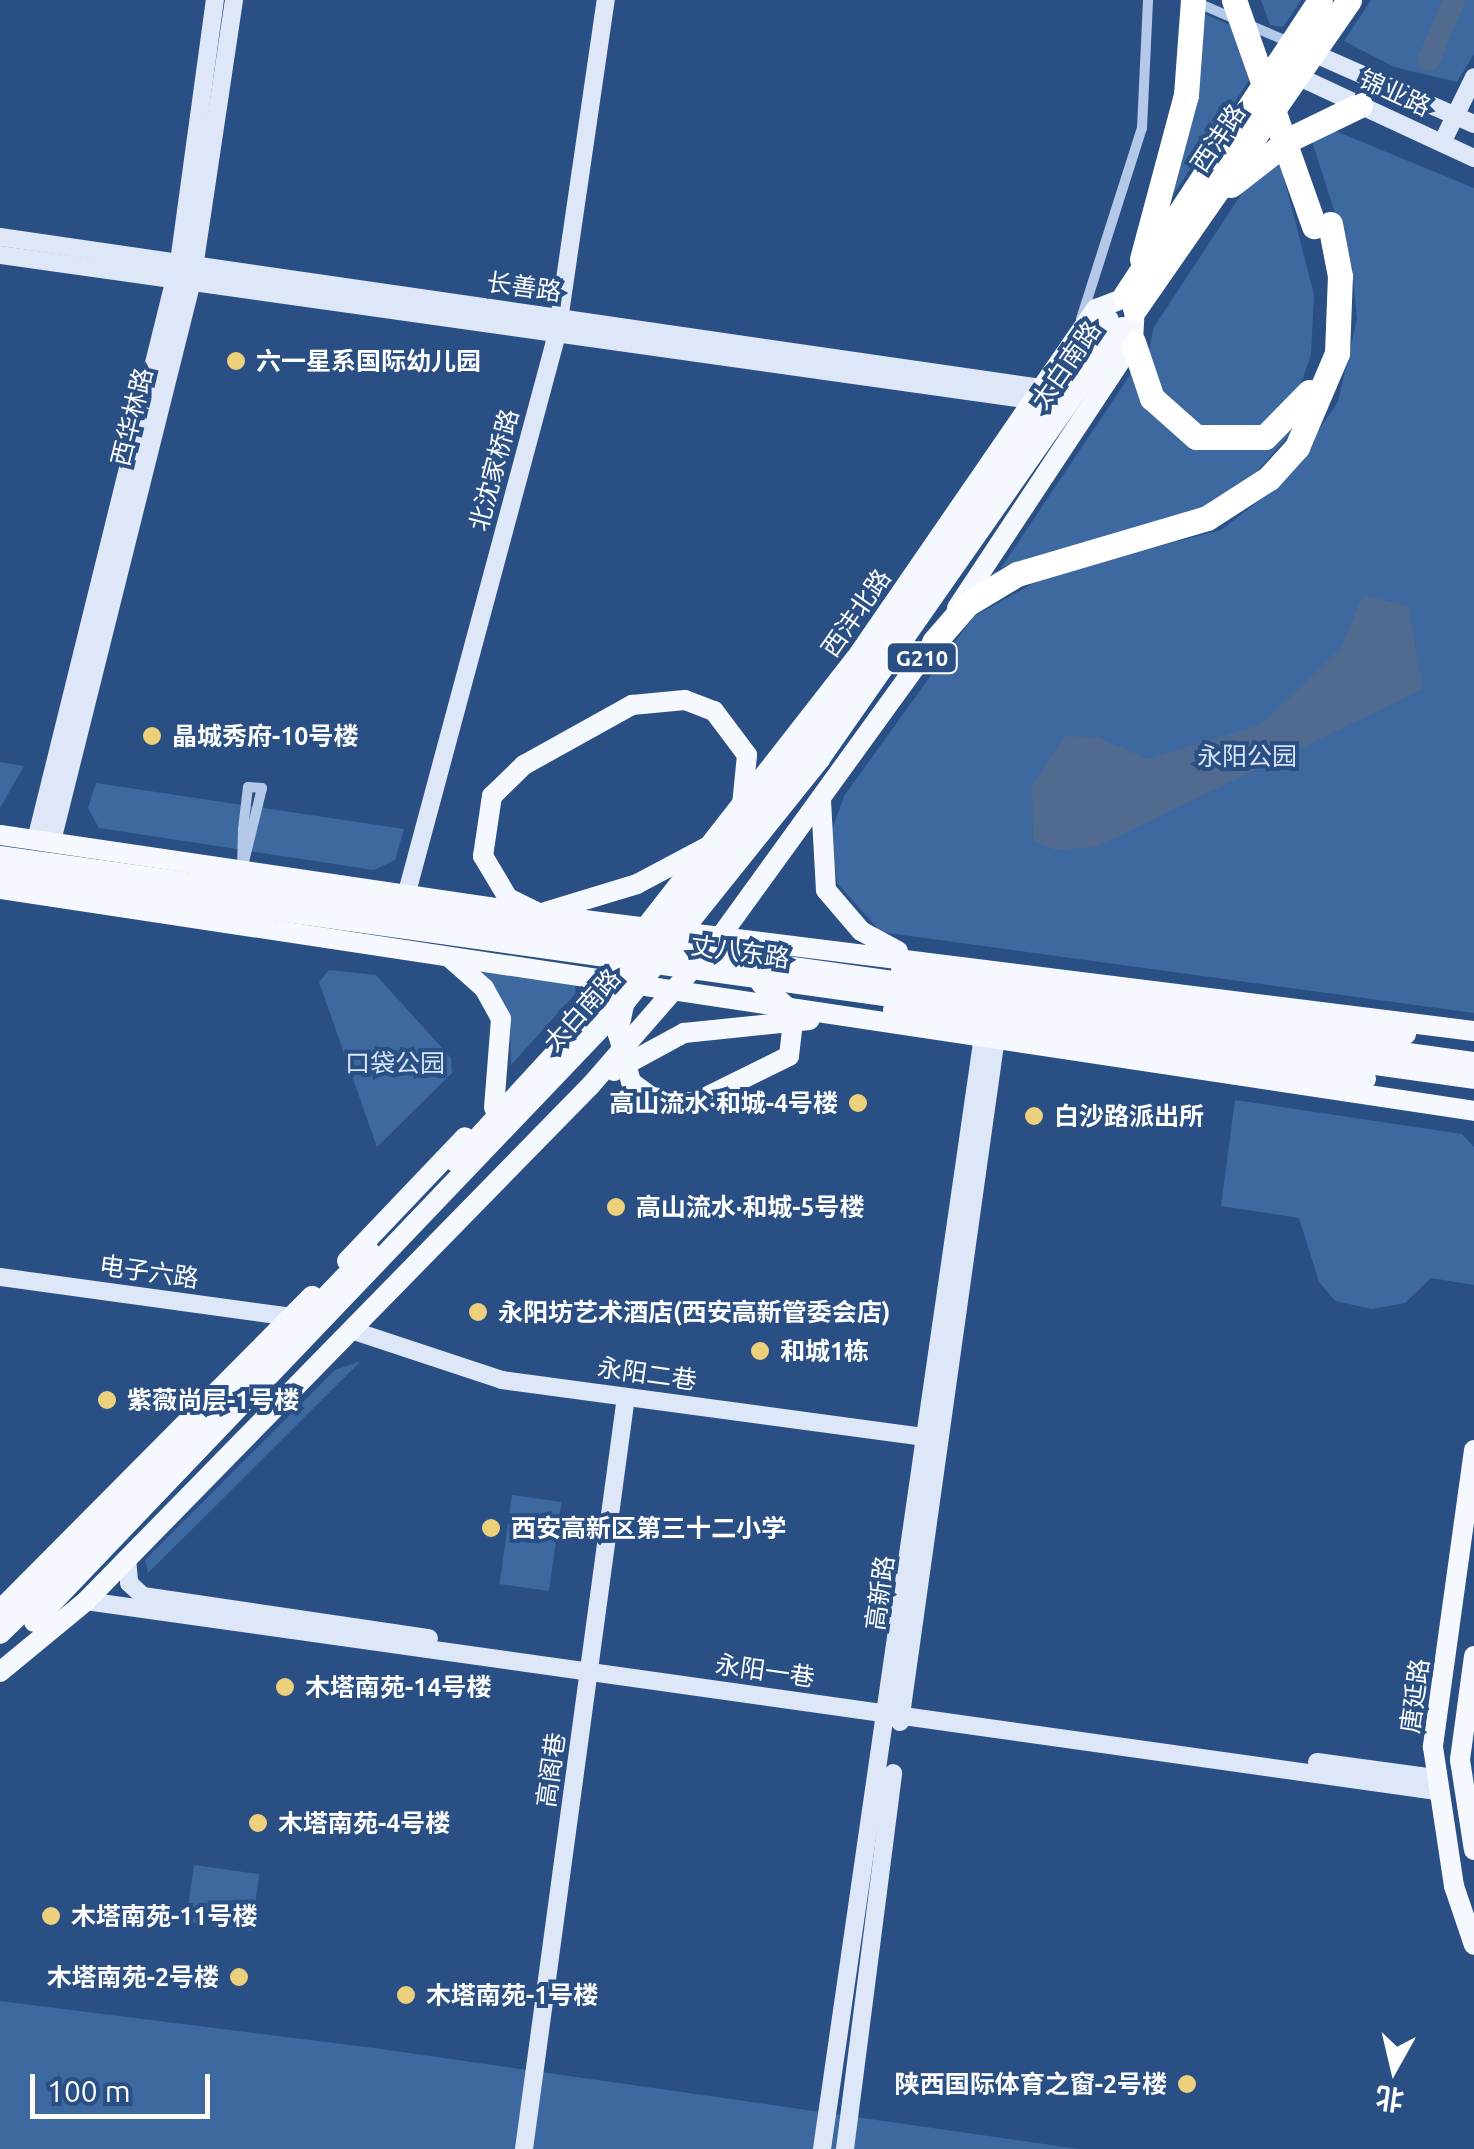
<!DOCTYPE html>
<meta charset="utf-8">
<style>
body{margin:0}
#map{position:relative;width:1474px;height:2149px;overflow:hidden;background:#2a4f84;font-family:Ubuntu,"Noto Sans SC",sans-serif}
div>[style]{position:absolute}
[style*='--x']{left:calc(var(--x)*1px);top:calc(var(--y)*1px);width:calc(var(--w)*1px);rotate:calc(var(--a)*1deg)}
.green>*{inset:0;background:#3e68a0;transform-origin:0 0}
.water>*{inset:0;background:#506a90}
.river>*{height:22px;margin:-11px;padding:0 11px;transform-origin:11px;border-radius:11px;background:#506a90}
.street>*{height:10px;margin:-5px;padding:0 5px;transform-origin:5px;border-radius:5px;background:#b4c9e7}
.secondary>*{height:18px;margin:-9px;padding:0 9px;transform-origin:9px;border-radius:9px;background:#dde7f7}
.primary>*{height:20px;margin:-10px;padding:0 10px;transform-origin:10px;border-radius:10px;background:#f5f8fe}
.highway>*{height:25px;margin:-12.5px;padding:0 12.5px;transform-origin:12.5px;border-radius:12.5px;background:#fff}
.primary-bridge>*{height:20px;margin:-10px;padding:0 10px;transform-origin:10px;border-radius:10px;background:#f5f8fe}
.highway-bridge>*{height:25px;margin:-12.5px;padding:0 12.5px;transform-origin:12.5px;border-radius:12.5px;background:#fff}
.dots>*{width:28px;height:28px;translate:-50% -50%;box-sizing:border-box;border:5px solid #2a4f84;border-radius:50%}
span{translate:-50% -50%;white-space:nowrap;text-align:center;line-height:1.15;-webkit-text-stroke:8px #2a4f84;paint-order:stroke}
.shield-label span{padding:2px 8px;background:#2a4f84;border:2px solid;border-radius:8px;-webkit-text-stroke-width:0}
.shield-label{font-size:22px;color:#fff;font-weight:700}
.street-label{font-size:25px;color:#fff}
.poi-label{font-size:25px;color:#fff;font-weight:700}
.left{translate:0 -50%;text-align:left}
.right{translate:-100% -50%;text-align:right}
.park-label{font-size:25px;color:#d7e4f6}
.north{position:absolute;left:1344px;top:2019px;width:100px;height:100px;-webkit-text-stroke:8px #2a4f84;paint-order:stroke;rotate:188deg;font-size:28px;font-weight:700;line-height:40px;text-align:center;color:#fff}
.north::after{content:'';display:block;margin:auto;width:35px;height:45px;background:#fff;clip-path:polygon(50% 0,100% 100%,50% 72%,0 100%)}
.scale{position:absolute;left:30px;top:2074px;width:180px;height:45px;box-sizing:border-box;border:5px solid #fff;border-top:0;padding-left:12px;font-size:30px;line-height:35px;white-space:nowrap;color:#fff;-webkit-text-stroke:8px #2a4f84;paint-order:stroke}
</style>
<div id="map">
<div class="green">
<div style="clip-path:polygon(1261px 0,1301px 0,1283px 27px,1270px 25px)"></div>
<div style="clip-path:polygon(1371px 0,1474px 0,1474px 54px,1457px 82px,1394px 67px,1344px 41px)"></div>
<div style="clip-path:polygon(1205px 14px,1230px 25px,1250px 79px,1173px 195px)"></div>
<div style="clip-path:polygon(1328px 128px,1474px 188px,1474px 1013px,881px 932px,837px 883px,831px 833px,844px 796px,973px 617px,1048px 575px,1221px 530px,1282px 483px,1338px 402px,1357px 319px,1352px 267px,1311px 138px)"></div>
<div style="clip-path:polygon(1279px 158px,1314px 295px,1311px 355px,1293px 406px,1269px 428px,1208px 433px,1161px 400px,1149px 350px,1154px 327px,1248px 184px)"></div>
<div style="clip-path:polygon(1134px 369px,1160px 418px,1267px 443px,1295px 428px,1250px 480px,1202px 514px,1001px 568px)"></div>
<div style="clip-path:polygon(0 762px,24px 766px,0 808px)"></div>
<div style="clip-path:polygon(96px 783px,404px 829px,395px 860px,374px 870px,99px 828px,88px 808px)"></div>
<div style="clip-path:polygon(475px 968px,574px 980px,576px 993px,511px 1065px,510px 1025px)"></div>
<div style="clip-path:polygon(329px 970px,376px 975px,451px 1058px,452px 1073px,377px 1147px,319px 982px)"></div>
<div style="clip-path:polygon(1235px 1100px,1462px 1134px,1474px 1147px,1474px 1285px,1431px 1278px,1405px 1303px,1372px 1309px,1335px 1301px,1319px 1282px,1299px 1218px,1221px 1206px)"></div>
<div style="clip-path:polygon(361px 1361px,148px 1573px,145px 1560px,335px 1370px)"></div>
<div style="left:512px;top:1495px;width:50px;height:90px;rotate:8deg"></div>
<div style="left:194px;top:1865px;width:66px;height:57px;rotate:8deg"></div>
<div style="clip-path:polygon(0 2001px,374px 2048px,1079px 2149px,0 2149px)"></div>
</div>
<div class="water">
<div style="clip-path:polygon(1363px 595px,1408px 606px,1423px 689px,1096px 847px,1056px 850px,1033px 841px,1032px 786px,1065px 736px,1098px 737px,1148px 759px,1260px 725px,1340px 649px)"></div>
</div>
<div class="river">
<div style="--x:1429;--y:60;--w:65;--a:-67.4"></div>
</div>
<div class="street">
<div style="--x:1205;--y:6;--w:91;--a:23.2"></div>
<div style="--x:1081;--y:319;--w:201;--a:-72.3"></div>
<div style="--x:1142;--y:128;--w:128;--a:-87.3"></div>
<div style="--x:248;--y:787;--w:14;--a:4"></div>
<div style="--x:262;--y:788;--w:84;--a:103.7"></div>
<div style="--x:242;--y:870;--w:41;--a:-88.6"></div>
<div style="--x:243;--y:829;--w:42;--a:-83.2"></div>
</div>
<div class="secondary">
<div style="--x:1313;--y:53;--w:176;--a:23.8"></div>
<div style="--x:1295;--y:75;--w:197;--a:24.9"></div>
<div style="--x:1442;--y:143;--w:73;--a:-64.1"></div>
<div style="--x:0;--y:237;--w:1052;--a:8.25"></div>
<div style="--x:0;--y:255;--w:1042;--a:8"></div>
<div style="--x:36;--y:840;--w:595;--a:-76.1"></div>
<div style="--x:179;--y:262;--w:264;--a:-82.2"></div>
<div style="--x:52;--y:841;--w:577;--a:-75.96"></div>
<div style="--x:192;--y:281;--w:284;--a:-81.5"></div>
<div style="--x:403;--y:907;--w:593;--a:-74.96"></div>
<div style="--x:557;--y:334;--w:338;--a:-81.7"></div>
<div style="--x:0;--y:1277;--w:295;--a:7.8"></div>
<div style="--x:354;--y:1331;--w:156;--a:18.3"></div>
<div style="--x:502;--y:1380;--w:438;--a:7.7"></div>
<div style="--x:127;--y:1558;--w:25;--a:85"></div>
<div style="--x:129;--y:1583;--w:19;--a:43"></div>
<div style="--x:143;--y:1596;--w:289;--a:8.4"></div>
<div style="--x:86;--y:1601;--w:1364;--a:8.01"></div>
<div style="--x:900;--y:1722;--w:685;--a:-82.02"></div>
<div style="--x:1317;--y:1762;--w:119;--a:7.7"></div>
<div style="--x:524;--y:2149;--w:759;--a:-82.28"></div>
<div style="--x:822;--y:2149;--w:1118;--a:-81.77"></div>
<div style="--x:845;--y:2149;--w:379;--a:-82.7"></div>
</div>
<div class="primary">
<div style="--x:957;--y:608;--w:319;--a:-56.5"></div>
<div style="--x:1133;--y:342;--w:34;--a:-87"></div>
<div style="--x:821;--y:801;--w:89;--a:86.8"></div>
<div style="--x:826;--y:890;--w:54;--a:49.5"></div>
<div style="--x:861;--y:931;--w:42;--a:28.4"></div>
<div style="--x:0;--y:835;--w:542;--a:8.38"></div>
<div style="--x:536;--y:914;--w:945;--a:7.11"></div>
<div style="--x:0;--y:889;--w:1491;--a:8.56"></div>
<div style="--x:545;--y:912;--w:96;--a:-16.9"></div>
<div style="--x:637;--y:884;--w:89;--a:-28"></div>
<div style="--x:449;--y:957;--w:47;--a:41.5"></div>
<div style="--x:484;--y:988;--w:35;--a:61"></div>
<div style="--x:501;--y:1019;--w:89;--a:94.5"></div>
<div style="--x:576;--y:1016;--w:454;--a:-52"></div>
<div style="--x:856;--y:658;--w:424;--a:-55.5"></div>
<div style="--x:1096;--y:309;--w:30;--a:-21"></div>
<div style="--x:614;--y:1071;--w:80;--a:-28.5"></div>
<div style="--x:684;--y:1033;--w:126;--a:-5.9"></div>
<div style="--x:347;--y:1261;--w:171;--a:-46.4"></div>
<div style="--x:1474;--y:1450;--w:300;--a:97.9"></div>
<div style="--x:1433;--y:1747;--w:141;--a:81.4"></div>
<div style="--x:1454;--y:1886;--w:62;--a:71.3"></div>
<div style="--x:0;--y:1610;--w:443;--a:-45.2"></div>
<div style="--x:0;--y:1634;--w:33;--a:-44"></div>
<div style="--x:1474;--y:1656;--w:105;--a:97.7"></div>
<div style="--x:1460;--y:1760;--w:91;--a:81.2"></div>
<div style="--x:0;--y:1672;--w:112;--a:-39.5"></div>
<div style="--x:86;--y:1601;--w:722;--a:-45.62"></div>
<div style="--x:591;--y:1085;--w:196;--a:-48.9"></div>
<div style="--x:720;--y:937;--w:377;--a:-54.1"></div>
</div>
<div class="highway">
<div style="--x:1231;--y:185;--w:75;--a:-37.9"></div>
<div style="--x:1290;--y:139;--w:78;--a:-25.9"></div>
<div style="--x:1142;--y:259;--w:170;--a:-75"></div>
<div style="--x:1186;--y:95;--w:95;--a:-85.8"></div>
<div style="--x:1125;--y:296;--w:354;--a:-56.6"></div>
<div style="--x:1135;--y:308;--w:375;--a:-55.2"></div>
<div style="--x:1133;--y:342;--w:59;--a:71.3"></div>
<div style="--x:1152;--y:398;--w:59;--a:41.6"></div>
<div style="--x:1196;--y:437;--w:69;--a:0"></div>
<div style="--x:1265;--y:437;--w:63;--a:-45.6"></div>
<div style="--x:934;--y:642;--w:50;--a:-49"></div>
<div style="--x:967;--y:604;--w:58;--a:-31"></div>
<div style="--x:1017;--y:574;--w:198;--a:-16.4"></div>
<div style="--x:1207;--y:518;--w:74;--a:-32.8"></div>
<div style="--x:1269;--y:478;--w:42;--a:-47.9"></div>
<div style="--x:1297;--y:447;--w:102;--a:-66.9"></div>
<div style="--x:1337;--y:353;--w:77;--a:-87.8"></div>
<div style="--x:1340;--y:276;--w:53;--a:-100.9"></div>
</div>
<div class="primary-bridge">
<div style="--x:0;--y:856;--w:1488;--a:7.96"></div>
<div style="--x:0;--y:872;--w:1488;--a:7.99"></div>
<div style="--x:565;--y:926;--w:64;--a:-153.8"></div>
<div style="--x:508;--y:898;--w:49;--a:-120.8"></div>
<div style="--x:483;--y:856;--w:61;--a:-81.5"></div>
<div style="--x:492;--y:796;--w:45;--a:-44.1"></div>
<div style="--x:524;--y:765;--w:124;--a:-29.1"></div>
<div style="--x:632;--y:705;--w:53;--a:-5.4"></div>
<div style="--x:685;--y:700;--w:31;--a:21"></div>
<div style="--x:714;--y:711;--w:55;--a:53.1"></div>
<div style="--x:747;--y:755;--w:70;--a:95.7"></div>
<div style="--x:901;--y:971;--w:509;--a:7.11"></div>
<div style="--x:624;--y:1005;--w:30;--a:102"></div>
<div style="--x:618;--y:1034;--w:50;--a:74.8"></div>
<div style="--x:631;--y:1082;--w:26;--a:36"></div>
<div style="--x:652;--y:1097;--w:42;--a:8.1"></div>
<div style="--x:694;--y:1103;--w:106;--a:-26.3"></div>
<div style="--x:789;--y:1056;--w:43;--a:-83.4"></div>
<div style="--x:794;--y:1013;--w:44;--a:-138.7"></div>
<div style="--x:893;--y:1010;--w:478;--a:8.3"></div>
<div style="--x:455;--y:1162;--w:304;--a:-47.4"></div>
<div style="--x:661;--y:938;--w:262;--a:-52.6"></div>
<div style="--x:820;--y:730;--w:502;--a:-54.89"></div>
<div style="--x:24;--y:1611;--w:499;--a:-46.2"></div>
<div style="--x:34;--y:1622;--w:854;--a:-46.33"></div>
<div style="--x:624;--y:1004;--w:314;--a:-51.3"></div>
<div style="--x:820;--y:759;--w:527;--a:-55.04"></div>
</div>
<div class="highway-bridge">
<div style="--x:1234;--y:0;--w:240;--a:70.5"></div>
</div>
<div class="dots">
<div style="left:236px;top:361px;background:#edd07b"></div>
<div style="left:152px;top:736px;background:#edd07b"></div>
<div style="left:858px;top:1103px;background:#edd07b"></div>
<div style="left:1034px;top:1116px;background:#edd07b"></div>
<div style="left:616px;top:1207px;background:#edd07b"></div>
<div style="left:478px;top:1312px;background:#edd07b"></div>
<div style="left:760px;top:1351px;background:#edd07b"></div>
<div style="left:107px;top:1400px;background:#edd07b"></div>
<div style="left:491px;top:1528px;background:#edd07b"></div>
<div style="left:285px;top:1687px;background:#edd07b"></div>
<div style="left:258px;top:1823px;background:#edd07b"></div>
<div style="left:51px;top:1916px;background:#edd07b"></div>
<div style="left:239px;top:1977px;background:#edd07b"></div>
<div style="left:406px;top:1995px;background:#edd07b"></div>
<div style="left:1187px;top:2084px;background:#edd07b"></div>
</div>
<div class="shield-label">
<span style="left:922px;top:658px">G210</span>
</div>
<div class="street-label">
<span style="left:1395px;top:93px;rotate:25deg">锦业路</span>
<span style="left:1218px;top:138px;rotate:-56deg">西沣路</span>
<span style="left:524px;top:287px;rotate:8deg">长善路</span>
<span style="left:1066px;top:365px;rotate:-55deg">太白南路</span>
<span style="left:132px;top:417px;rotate:-76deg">西华林路</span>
<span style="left:494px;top:470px;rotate:-75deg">北沈家桥路</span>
<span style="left:856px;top:613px;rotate:-55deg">西沣北路</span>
<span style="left:740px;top:952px;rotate:8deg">丈八东路</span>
<span style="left:582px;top:1010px;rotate:-48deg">太白南路</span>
<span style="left:149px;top:1272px;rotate:8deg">电子六路</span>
<span style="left:647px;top:1374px;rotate:8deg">永阳二巷</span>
<span style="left:880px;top:1593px;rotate:-82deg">高新路</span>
<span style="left:765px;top:1671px;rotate:8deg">永阳一巷</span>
<span style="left:1415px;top:1696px;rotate:-82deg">唐延路</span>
<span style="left:551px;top:1770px;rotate:-82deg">高阁巷</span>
</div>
<div class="poi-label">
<span class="left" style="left:256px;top:361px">六一星系国际幼儿园</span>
<span class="left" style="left:172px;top:736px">晶城秀府-10号楼</span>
<span class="right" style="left:838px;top:1103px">高山流水·和城-4号楼</span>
<span class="left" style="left:1054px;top:1116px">白沙路派出所</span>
<span class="left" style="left:636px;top:1207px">高山流水·和城-5号楼</span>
<span class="left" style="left:498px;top:1312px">永阳坊艺术酒店(西安高新管委会店)</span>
<span class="left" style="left:780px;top:1351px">和城1栋</span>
<span class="left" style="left:127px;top:1400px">紫薇尚层-1号楼</span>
<span class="left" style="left:511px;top:1528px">西安高新区第三十二小学</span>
<span class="left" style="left:305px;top:1687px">木塔南苑-14号楼</span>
<span class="left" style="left:278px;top:1823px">木塔南苑-4号楼</span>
<span class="left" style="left:71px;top:1916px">木塔南苑-11号楼</span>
<span class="right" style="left:219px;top:1977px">木塔南苑-2号楼</span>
<span class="left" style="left:426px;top:1995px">木塔南苑-1号楼</span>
<span class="right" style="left:1167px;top:2084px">陕西国际体育之窗-2号楼</span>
</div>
<div class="park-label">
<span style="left:1247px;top:756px">永阳公园</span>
<span style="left:395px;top:1063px">口袋公园</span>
</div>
<div class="north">北</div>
<div class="scale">100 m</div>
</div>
